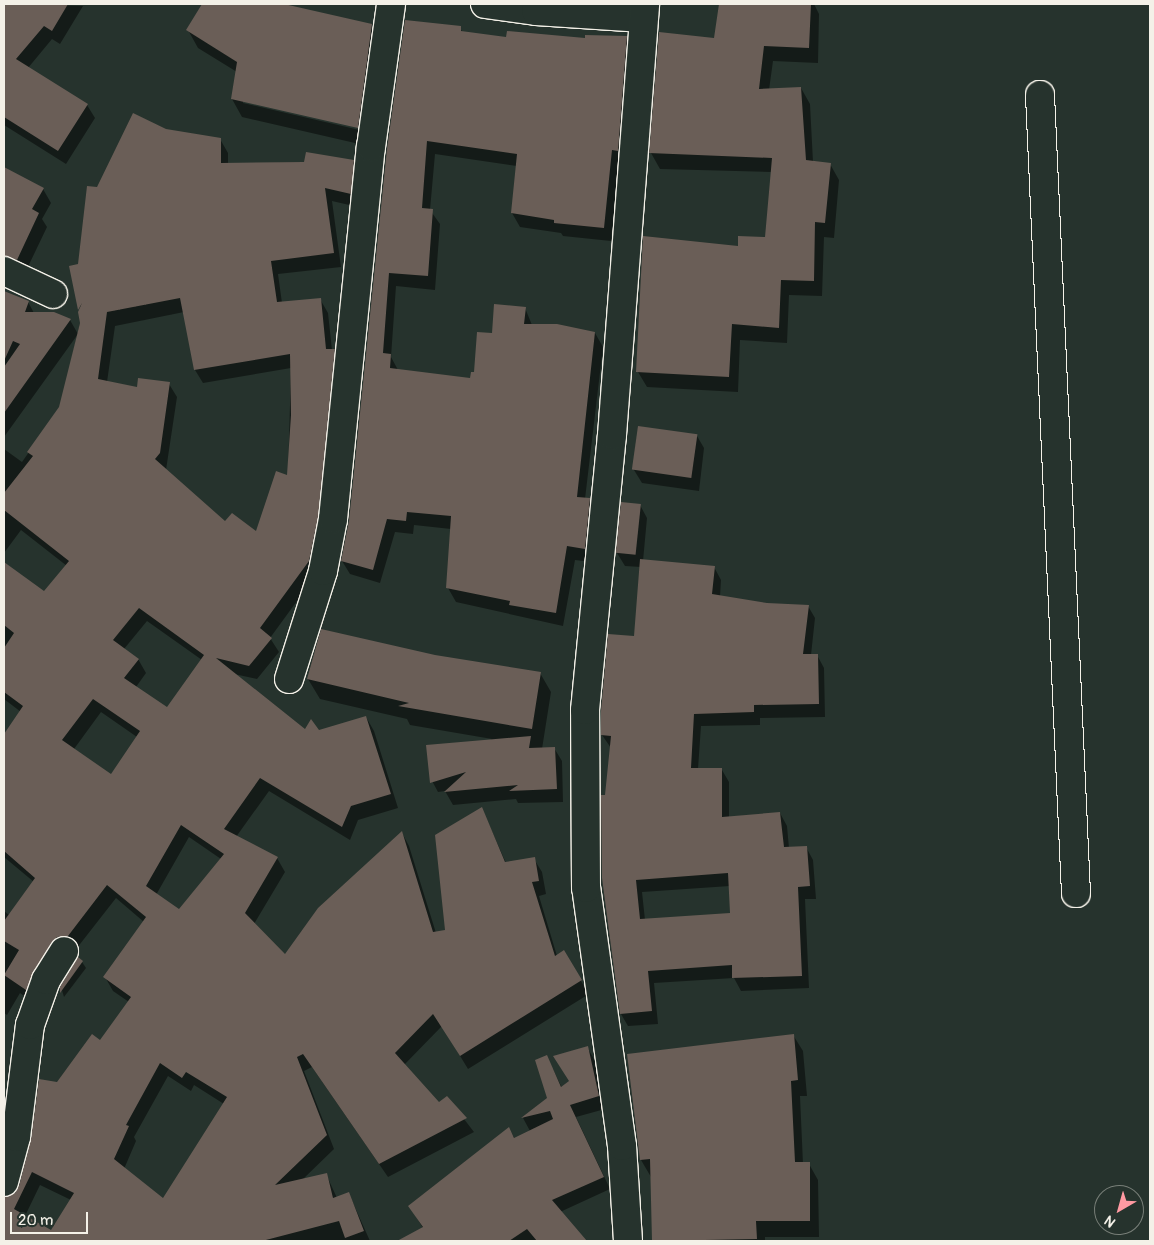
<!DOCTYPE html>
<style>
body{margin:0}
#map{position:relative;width:1154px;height:1245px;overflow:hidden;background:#26332d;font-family:Pangolin,sans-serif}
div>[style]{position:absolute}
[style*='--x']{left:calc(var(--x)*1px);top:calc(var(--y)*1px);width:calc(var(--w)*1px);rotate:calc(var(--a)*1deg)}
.shadow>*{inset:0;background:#0007}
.building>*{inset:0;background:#6a5e57;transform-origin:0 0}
.roads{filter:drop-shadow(1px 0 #f4f1e8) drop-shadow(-1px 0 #f4f1e8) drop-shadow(0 1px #f4f1e8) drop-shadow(0 -1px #f4f1e8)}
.minor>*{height:28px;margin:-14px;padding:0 14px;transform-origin:14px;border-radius:14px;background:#26332d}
span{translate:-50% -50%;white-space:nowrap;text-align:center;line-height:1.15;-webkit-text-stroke:4.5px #26332d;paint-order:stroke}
.frame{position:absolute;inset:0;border:5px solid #f4f1e8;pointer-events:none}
.north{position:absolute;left:1094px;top:1185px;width:50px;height:50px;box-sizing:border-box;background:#26332d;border:1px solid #787f78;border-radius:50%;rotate:218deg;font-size:14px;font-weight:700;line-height:20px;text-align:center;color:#f4f1e8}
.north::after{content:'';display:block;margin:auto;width:18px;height:22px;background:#ff9aa2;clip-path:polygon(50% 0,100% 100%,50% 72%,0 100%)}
.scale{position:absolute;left:10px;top:1212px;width:78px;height:22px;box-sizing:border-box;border:2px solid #f4f1e8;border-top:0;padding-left:6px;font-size:15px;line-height:18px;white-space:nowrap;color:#f4f1e8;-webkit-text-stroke:4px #26332d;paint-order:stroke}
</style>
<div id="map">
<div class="shadow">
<div style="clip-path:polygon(4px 4px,83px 6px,60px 44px,52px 39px,28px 68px,87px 105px,95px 118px,66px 164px,4px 125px)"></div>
<div style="clip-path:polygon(evenodd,204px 4px,276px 4px,372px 26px,382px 43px,368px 146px,242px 117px,232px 99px,237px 72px,198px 48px,188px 30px,204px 4px,243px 101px,364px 128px,364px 131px,243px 103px,243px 101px)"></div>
<div style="clip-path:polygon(720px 4px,814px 4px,819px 14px,818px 63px,773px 61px,769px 90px,801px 88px,810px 104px,813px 162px,830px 164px,839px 180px,834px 238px,824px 237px,822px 296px,789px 295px,787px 343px,740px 340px,738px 392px,647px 387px,638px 372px,739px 247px,766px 238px,772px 172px,660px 169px,651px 153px,715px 39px)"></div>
<div style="clip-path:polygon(460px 28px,463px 33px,507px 38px,626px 38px,634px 51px,625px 164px,619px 164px,611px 241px,563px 236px,561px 233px,520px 227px,512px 213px,517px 166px,435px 154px,430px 210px,440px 224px,435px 290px,396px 286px,391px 357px,398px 370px,471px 380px,493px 334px,525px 308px,532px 325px,595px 333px,603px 347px,585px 499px,589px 500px,597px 513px,592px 562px,575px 560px,563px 626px,456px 602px,448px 588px,451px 529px,414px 525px,413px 534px,395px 532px,380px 583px,350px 574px,342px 561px,350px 521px,388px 149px)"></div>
<div style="clip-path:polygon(evenodd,165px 130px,220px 139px,228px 153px,228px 164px,353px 161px,361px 175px,358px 207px,332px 201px,341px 267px,278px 274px,282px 303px,320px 299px,328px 313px,332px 350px,342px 364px,316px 575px,270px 638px,279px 652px,257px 679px,234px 674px,305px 731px,319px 731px,366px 717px,374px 731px,398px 808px,358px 820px,350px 840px,269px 791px,236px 837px,277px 858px,285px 872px,254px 924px,285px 956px,402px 833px,409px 846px,436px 933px,447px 931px,482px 809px,506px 863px,534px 859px,542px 872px,546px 894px,539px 896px,557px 956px,563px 952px,589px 994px,468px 1069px,442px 1026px,404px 1065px,439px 1104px,447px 1097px,474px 1132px,388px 1177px,312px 1067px,304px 1071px,334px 1149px,302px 1180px,326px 1174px,337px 1198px,349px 1194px,370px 1241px,4px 1241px,4px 1198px,15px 1194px,20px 1187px,58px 1084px,100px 1042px,129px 1002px,113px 991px,105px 977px,144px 922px,116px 898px,34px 1003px,20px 993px,7px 1015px,4px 1013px,4px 911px,9px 915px,34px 882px,4px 857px,4px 736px,21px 712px,4px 699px,4px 563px,44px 593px,67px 566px,21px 530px,4px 553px,4px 449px,22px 462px,60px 408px,82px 315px,70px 267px,79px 265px,98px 188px,165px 130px,184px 312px,195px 370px,203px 383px,291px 368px,288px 477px,257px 533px,226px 523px,166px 470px,177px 397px,169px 384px,138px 389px,107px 382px,115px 326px,184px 312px,165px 130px,147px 621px,202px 660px,167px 708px,136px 687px,146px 673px,138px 659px,124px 649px,147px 621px,165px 130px,101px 712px,137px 737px,111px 775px,74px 749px,101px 712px,165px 130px,189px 837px,221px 859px,179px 911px,156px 895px,189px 837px,165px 130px,168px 1076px,191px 1091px,194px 1085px,224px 1104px,163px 1200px,124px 1169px,136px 1141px,134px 1137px,168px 1076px,165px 130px,40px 1185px,71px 1200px,52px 1232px,25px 1216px,40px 1185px)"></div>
<div style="clip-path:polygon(4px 169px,43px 189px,51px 203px,42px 219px,47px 227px,25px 273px,4px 271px)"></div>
<div style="clip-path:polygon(4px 292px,28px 302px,34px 313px,70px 320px,78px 334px,4px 437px)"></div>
<div style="clip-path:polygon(640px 427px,697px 436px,704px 448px,699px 491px,642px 483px,634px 470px)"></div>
<div style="clip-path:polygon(evenodd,640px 505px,647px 518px,643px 561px,714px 567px,721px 580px,720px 597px,767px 604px,808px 606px,815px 618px,811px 655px,817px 655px,824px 668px,825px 717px,760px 718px,760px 725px,701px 726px,698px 769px,722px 770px,729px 782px,729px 817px,780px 813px,787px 826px,789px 848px,806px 847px,813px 860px,816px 899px,805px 899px,809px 988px,741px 991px,734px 978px,654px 983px,658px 1024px,628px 1026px,621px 1014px,606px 797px,611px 748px,602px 735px,635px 637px,641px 567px,625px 566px,617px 553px,640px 505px,730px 886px,731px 914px,645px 920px,642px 892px,730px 886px)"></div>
<div style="clip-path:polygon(434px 657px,540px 673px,551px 692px,542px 749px,554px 748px,562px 761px,563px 802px,518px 803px,516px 799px,453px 805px,445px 791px,438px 792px,431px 779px,492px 739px,410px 725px,407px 719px,320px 699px,308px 679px)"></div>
<div style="clip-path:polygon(82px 962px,86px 968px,64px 997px,61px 987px)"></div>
<div style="clip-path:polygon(793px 1035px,803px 1051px,807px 1096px,800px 1096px,803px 1164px,809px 1164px,818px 1180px,819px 1237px,765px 1237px,765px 1241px,653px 1241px,651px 1177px,641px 1160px)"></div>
<div style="clip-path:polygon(587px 1047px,594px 1059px,605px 1109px,576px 1117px,610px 1189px,560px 1212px,585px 1241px,422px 1241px,416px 1232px,423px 1228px,410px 1207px,509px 1129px,515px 1139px,530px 1131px,523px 1118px,548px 1099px,553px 1069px,562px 1088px,570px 1081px)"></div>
</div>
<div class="building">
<div style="clip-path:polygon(4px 4px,68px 4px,52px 31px,44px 26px,16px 59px,88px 104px,58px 151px,4px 117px)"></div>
<div style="clip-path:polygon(202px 4px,284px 4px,372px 24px,358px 128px,231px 99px,237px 62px,186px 30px)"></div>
<div style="clip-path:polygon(719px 4px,811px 4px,809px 48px,764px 46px,759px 89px,801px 87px,806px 160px,831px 163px,825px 223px,815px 222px,814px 281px,781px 280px,779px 328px,732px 324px,729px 377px,636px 372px,643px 236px,738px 246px,738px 236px,765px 237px,772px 158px,649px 153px,659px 32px,714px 38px)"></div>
<div style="clip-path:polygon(405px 20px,461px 26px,461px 31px,506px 37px,507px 31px,585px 38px,585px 35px,627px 36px,618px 151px,612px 150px,604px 228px,554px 223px,554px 220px,511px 213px,517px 154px,427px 141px,422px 208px,433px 209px,428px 276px,389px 273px,383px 353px,391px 354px,390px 368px,470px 378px,471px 372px,474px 372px,477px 332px,492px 333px,494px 304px,526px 307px,524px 324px,557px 324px,595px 332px,577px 497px,590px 498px,585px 549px,567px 546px,556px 613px,509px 605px,510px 601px,446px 588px,451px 516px,407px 512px,406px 521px,387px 519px,373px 570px,341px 561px,349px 521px,387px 149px)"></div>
<div style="clip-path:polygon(evenodd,133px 113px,166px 129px,221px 138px,221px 163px,304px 162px,306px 152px,354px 160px,351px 194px,325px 188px,334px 253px,271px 261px,277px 302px,321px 298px,326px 349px,335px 349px,318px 517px,309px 561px,260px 628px,272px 638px,249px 666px,216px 658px,305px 729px,311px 719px,319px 730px,366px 716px,391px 794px,351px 806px,342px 827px,260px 778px,224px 829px,278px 857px,245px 913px,285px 954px,318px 908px,402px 831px,433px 932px,445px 930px,435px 835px,482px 807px,505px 862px,535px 857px,539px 881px,532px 882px,555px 956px,564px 950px,582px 980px,460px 1056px,433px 1014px,395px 1053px,439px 1102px,447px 1096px,467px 1118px,379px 1164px,303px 1054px,297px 1057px,327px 1135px,275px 1185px,327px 1173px,333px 1198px,349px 1192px,364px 1231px,345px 1238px,339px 1221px,262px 1241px,4px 1241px,4px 1197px,15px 1193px,19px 1186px,31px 1139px,39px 1079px,57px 1082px,92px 1034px,100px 1040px,131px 997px,103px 977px,146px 917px,107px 885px,68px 936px,57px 937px,51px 943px,26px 990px,4px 975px,19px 950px,4px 941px,4px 921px,35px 878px,4px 851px,4px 734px,23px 706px,4px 692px,4px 648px,14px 633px,4px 625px,4px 562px,44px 591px,69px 561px,4px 510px,4px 493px,33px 456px,27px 452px,59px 407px,80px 323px,78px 312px,82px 303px,78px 310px,69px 266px,78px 264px,87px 186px,97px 187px,133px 113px,180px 298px,194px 370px,290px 354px,291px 415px,287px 475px,276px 471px,256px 531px,232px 513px,225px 521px,155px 459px,160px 453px,170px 382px,138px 378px,137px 387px,98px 379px,107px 312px,180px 298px,133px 113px,139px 608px,204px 655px,167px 707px,124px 678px,139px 659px,113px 640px,139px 608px,133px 113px,93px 699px,140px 731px,111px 774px,62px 740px,93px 699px,133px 113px,181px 825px,224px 854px,179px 909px,146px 886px,181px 825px,133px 113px,160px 1063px,182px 1078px,186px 1072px,227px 1097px,163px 1198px,114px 1159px,129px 1126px,126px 1125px,160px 1063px,133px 113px,32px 1172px,74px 1193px,51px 1230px,14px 1209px,32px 1172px)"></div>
<div style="clip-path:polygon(4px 167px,44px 188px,32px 209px,39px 213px,17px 260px,4px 256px)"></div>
<div style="clip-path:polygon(4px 291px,29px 301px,25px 312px,54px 312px,71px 319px,4px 413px,4px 367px,20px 344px,13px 341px,4px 361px)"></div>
<div style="left:638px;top:426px;width:60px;height:44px;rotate:8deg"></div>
<div style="left:621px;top:502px;width:20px;height:51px;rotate:6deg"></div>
<div style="clip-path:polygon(evenodd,640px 559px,715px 566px,712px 594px,767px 603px,809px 605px,803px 654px,818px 654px,819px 704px,754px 705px,754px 712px,694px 714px,691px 768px,722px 768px,722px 817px,780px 812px,784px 847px,807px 846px,810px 886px,798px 887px,802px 976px,732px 978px,732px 965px,648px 971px,652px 1011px,620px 1014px,602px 878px,601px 795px,605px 795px,611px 736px,601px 735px,601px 711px,608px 634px,634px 636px,640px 559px,728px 873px,730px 913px,640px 919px,636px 880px,728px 873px)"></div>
<div style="clip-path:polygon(321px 629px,435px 655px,541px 672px,532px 729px,398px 706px,409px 703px,307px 679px)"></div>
<div style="clip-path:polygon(531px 736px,529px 748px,555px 747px,557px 789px,509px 791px,518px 785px,444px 792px,466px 772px,430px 783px,426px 745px)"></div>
<div style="clip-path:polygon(78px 957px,83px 961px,60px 993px,60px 987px)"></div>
<div style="clip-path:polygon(794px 1034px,798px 1080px,791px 1081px,795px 1162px,810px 1162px,810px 1221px,756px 1221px,757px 1239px,652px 1241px,650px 1159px,640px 1160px,627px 1054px)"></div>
<div style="clip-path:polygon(588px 1046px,599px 1096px,570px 1105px,604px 1177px,552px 1200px,587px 1241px,537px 1241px,527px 1229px,509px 1241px,397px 1241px,423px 1227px,408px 1206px,509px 1127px,514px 1138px,553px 1119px,550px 1111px,521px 1118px,547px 1098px,535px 1060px,547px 1055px,561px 1087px,569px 1081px,553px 1056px)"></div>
</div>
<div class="roads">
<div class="minor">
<div style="--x:485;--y:4;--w:51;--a:7.8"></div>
<div style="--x:536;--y:11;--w:107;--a:3.7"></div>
<div style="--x:1040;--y:95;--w:799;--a:87.42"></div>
<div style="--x:4;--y:271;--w:54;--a:25.1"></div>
<div style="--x:289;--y:679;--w:113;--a:-72.5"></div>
<div style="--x:323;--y:571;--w:53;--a:-79.1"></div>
<div style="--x:333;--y:519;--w:374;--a:-84.2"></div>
<div style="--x:371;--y:147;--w:144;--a:-82"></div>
<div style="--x:4;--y:1182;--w:47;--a:-75.1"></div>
<div style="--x:16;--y:1137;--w:113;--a:-82.9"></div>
<div style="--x:30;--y:1025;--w:48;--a:-70.4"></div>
<div style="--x:46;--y:980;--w:34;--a:-58"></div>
<div style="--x:628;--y:1241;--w:95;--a:-93.6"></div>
<div style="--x:622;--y:1146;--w:260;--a:-97.9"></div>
<div style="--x:586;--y:888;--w:178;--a:-90.3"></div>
<div style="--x:585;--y:710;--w:276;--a:-84.4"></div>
<div style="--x:612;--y:435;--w:432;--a:-85.6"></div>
</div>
</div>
<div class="frame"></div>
<div class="north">N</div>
<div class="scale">20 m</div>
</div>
